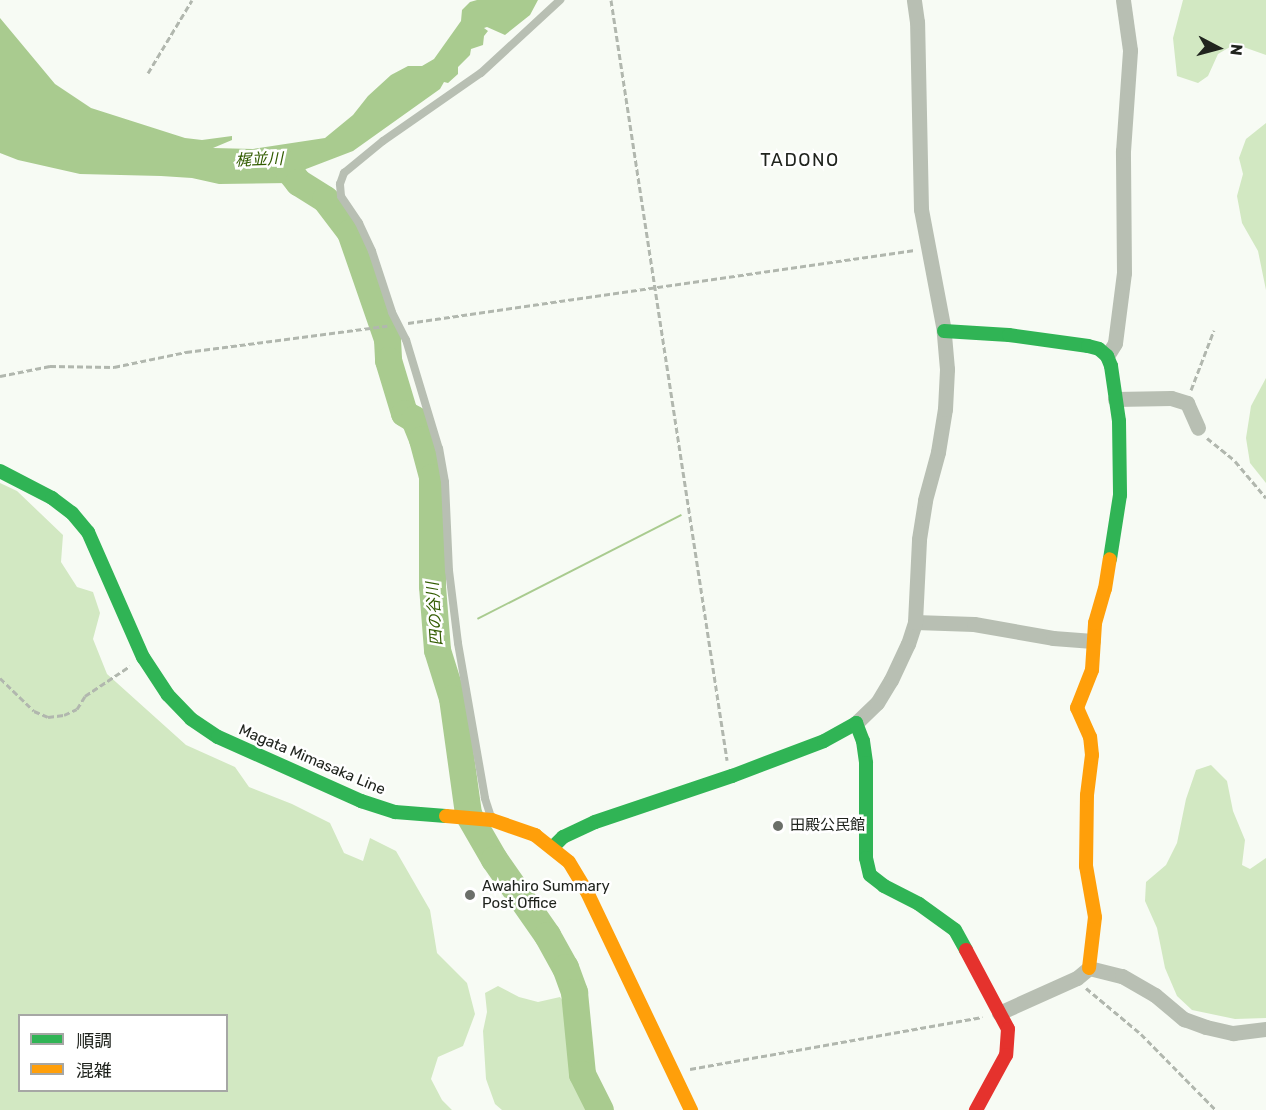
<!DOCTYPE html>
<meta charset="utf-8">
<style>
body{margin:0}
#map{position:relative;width:1266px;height:1110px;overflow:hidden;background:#f7fbf4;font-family:Rubik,"Noto Sans JP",sans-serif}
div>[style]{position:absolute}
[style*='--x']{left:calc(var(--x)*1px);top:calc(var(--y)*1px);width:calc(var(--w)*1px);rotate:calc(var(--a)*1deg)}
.green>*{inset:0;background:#d2e8c2}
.water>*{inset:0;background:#a9cb8f;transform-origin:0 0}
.river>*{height:27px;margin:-13.5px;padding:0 13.5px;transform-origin:13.5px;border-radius:13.5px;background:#a9cb8f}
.path>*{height:3px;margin-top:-1.5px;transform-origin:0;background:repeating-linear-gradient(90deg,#b1b7ae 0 6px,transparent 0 9px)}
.lane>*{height:8px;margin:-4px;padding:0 4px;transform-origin:4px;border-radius:4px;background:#b8bfb3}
.street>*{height:15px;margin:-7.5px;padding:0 7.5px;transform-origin:7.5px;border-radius:7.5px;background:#b8bfb3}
.fast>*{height:14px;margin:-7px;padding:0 7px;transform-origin:7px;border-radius:7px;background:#30b455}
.slow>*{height:14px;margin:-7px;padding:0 7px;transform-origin:7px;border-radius:7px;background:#ff9f0a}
.jam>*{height:14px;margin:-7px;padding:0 7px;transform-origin:7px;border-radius:7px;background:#e5322d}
.dots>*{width:16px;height:16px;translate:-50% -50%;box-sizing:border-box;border:3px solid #fff;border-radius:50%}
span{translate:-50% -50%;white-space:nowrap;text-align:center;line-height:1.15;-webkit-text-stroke:5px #fff;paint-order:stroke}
.street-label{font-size:15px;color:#20241e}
.poi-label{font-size:15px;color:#20241e}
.left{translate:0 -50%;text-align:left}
.water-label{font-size:16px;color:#325c00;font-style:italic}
.quarter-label{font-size:18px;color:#20241e;letter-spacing:1.5px}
.legend{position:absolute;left:18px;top:1014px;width:210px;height:78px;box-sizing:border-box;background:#fff;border:2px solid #a6a7a5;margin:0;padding:8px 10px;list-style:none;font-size:18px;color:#20241e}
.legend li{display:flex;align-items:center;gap:12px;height:30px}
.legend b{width:30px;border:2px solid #a6a7a5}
.north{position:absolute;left:1188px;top:18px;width:60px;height:60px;-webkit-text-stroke:4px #fff;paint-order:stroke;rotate:96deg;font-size:16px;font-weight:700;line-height:24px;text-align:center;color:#20241e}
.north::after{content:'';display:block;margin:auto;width:21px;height:27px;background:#20241e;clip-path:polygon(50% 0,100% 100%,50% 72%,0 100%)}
</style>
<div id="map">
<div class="green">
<div style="clip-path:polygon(1183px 0,1266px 0,1266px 55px,1235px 44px,1218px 54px,1208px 76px,1198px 83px,1177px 76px,1173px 38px)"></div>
<div style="clip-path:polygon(1266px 123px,1266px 290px,1258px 251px,1242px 223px,1237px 196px,1243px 174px,1239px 158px,1246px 139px)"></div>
<div style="clip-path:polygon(1266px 378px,1266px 483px,1250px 463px,1246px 438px,1251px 406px)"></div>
<div style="clip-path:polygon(evenodd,0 483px,17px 491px,63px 535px,61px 562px,77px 587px,93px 592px,100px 613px,93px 639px,107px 674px,186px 745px,235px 767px,249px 787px,292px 804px,330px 823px,344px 853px,363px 861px,370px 838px,396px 851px,430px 910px,437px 953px,467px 983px,475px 1014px,463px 1046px,438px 1057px,431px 1079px,442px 1100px,452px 1110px,0 1110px,0 483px,20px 1016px,226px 1016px,226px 1090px,20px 1090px,20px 1016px)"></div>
<div style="clip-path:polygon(1211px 765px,1227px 781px,1233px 811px,1245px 840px,1242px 865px,1250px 869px,1266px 858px,1266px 1018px,1235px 1019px,1192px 1010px,1177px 996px,1165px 968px,1157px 928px,1145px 901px,1146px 882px,1166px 865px,1177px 843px,1186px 799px,1196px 770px)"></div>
<div style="clip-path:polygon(498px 986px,519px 997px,538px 1002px,560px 997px,571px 1012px,573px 1056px,583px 1089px,595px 1110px,502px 1110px,495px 1104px,486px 1079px,483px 1031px,487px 1012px,485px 993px)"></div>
</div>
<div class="water">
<div style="clip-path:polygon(477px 0,538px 0,530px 15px,505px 35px,487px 27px,484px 28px,488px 31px,484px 36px,483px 45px,471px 49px,470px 55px,458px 67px,458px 74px,448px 83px,444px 82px,440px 89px,353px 151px,306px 169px,302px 172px,302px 177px,289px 183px,219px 184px,192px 178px,161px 176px,80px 174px,18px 160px,0 153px,0 18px,55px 84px,91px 108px,185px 138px,202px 140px,232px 136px,232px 140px,213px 148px,253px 149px,325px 138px,353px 115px,368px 96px,391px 75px,408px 66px,422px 66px,434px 59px,461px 21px,462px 10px,470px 2px)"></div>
<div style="left:681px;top:514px;width:2px;height:229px;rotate:63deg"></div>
</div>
<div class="river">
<div style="--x:282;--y:162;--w:26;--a:51"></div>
<div style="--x:298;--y:182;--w:32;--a:32"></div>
<div style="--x:325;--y:199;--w:41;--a:52.9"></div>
<div style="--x:350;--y:232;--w:113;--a:70.9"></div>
<div style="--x:387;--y:339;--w:21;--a:87"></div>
<div style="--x:388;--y:360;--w:55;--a:73.2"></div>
<div style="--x:404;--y:413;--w:12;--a:31"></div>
<div style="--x:414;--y:419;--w:22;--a:68"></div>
<div style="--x:422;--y:439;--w:39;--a:75"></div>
<div style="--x:432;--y:477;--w:109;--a:90"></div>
<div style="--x:432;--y:586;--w:64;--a:85.5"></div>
<div style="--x:437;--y:650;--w:50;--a:72.6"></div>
<div style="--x:452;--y:698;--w:117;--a:82.1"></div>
<div style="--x:468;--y:814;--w:52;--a:60"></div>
<div style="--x:494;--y:859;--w:93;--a:55.1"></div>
<div style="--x:547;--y:935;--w:37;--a:61"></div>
<div style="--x:565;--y:967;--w:27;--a:70"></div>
<div style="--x:574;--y:992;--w:82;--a:84.4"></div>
<div style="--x:582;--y:1074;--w:40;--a:63.4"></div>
</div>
<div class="path">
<div style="--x:611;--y:0;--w:769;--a:81.32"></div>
<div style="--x:148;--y:73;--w:85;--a:-58.9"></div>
<div style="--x:408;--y:323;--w:512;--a:-8.19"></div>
<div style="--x:0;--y:376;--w:51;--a:-11.3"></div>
<div style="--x:50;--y:366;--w:64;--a:0.9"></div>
<div style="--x:114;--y:367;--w:74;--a:-11.8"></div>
<div style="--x:186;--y:352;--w:203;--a:-7.4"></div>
<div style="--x:1191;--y:390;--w:64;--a:-69"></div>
<div style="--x:1207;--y:438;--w:36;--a:39"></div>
<div style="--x:1235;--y:461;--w:48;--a:50"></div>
<div style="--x:0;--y:678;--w:47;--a:44.1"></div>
<div style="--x:34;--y:711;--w:15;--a:23"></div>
<div style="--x:48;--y:717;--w:16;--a:-7"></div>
<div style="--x:64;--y:715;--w:14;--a:-25"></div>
<div style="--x:77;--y:709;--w:15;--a:-58"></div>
<div style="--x:85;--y:696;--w:54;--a:-33.7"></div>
<div style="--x:1086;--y:988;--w:72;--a:39.9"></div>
<div style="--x:1141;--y:1034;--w:107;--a:45.4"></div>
<div style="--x:690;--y:1069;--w:297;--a:-10.1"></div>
</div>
<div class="lane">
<div style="--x:491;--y:817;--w:20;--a:-108"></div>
<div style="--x:485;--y:798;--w:157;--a:-99.9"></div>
<div style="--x:458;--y:643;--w:73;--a:-97.1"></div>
<div style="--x:449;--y:571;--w:89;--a:-92.6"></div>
<div style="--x:445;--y:482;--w:34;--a:-100"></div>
<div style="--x:439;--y:449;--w:114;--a:-106.8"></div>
<div style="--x:406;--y:340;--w:31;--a:-117"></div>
<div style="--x:392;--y:312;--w:64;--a:-108.2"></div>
<div style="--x:372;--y:251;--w:31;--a:-115"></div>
<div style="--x:359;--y:223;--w:32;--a:-124"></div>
<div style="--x:341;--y:196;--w:12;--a:-95"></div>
<div style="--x:340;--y:184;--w:12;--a:-70"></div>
<div style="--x:344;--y:173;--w:50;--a:-39.4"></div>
<div style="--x:383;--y:141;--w:119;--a:-34.8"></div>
<div style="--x:481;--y:73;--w:108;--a:-42.7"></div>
</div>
<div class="street">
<div style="--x:1107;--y:356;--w:15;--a:-58"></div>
<div style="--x:1115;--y:343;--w:71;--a:-82.7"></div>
<div style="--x:1124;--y:273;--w:122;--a:-90.5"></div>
<div style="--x:1123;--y:151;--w:101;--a:-86"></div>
<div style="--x:1130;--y:50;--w:50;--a:-98"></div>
<div style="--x:1115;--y:399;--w:56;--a:-1"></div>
<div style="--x:1171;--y:398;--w:17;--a:17"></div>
<div style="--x:1187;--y:403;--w:27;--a:66"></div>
<div style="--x:915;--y:622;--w:59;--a:1.9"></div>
<div style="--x:974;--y:624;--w:80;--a:10"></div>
<div style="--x:1053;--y:638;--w:40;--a:4.3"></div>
<div style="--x:856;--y:723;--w:29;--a:-44"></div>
<div style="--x:877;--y:703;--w:27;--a:-59"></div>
<div style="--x:891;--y:680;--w:40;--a:-65"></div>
<div style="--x:908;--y:644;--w:23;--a:-72"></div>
<div style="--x:915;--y:622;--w:83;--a:-87.2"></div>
<div style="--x:919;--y:539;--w:39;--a:-81"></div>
<div style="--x:925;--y:500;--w:50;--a:-74.8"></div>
<div style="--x:938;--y:452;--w:44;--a:-80.8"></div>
<div style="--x:945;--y:409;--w:40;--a:-87.1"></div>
<div style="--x:947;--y:369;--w:38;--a:-95"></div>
<div style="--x:944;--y:331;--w:124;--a:-100.7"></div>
<div style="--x:921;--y:209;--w:187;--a:-91.2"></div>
<div style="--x:917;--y:22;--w:22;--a:-98"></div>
<div style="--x:999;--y:1013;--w:85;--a:-24.2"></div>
<div style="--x:1077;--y:978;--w:16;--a:-40"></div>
<div style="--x:1089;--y:968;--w:34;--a:14"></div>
<div style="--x:1122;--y:976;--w:38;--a:30"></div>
<div style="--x:1155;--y:995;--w:38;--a:40"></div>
<div style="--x:1184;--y:1019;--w:23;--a:20"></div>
<div style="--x:1206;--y:1027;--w:28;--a:13"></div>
<div style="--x:1233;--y:1033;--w:33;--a:-7"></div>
</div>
<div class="fast">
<div style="--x:944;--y:331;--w:65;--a:3.5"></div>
<div style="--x:1009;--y:335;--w:80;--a:7.9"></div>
<div style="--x:1088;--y:346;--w:11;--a:15"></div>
<div style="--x:1099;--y:349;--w:11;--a:41"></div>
<div style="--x:1107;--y:356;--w:11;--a:68"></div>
<div style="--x:1111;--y:366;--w:56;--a:81.7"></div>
<div style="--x:1119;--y:421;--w:74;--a:89.2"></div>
<div style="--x:1120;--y:495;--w:65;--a:98.9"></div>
<div style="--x:0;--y:471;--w:59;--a:27.4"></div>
<div style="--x:52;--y:498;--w:25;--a:37"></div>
<div style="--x:72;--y:513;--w:25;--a:50"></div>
<div style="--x:88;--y:532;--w:137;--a:66.3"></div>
<div style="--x:143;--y:657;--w:45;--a:56.7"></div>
<div style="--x:168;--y:695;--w:33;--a:46"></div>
<div style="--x:191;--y:719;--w:32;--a:34"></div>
<div style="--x:218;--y:737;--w:157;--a:24.1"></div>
<div style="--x:361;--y:801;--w:36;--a:18"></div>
<div style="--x:395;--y:812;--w:51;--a:4.5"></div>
<div style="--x:553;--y:847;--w:14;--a:-45"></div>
<div style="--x:563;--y:837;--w:35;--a:-25"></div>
<div style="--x:595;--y:822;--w:145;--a:-18.6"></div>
<div style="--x:732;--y:776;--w:98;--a:-20.8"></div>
<div style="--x:824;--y:741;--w:37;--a:-29"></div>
<div style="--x:856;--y:723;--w:19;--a:69"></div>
<div style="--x:863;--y:741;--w:22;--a:82"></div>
<div style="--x:866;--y:763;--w:95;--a:90"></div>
<div style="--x:866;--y:858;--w:17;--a:77"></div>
<div style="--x:870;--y:875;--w:18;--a:38"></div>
<div style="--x:884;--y:886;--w:39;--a:27"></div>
<div style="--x:919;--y:904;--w:44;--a:35.8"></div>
<div style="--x:955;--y:930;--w:23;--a:61"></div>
</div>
<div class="slow">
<div style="--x:446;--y:816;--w:46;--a:5"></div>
<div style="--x:492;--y:820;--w:46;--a:19.2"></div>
<div style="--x:535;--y:835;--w:43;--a:38.5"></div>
<div style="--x:569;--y:862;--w:35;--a:59"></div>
<div style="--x:587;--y:892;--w:242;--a:64.5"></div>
<div style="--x:1089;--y:968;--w:51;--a:-83.3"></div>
<div style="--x:1095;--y:917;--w:52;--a:-100"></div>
<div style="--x:1086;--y:866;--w:71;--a:-89.2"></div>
<div style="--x:1087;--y:795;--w:40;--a:-82.9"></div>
<div style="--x:1092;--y:755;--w:18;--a:-96"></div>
<div style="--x:1090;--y:737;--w:32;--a:-114"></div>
<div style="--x:1077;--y:708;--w:41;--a:-68.5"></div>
<div style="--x:1092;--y:670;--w:47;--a:-86.3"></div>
<div style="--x:1095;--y:623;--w:35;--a:-74"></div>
<div style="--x:1105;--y:589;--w:30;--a:-81"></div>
</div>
<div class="jam">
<div style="--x:966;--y:950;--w:89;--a:62"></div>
<div style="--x:1008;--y:1029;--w:26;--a:94"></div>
<div style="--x:1006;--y:1055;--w:63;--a:118.6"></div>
</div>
<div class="dots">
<div style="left:778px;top:826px;background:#6b6f69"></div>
<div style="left:470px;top:895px;background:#6b6f69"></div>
</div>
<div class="street-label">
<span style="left:312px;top:760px;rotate:23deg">Magata Mimasaka Line</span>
</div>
<div class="poi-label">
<span class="left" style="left:790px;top:826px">田殿公民館</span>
<span class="left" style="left:482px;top:895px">Awahiro Summary<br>Post Office</span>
</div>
<div class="water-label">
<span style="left:259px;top:160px;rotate:-2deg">梶並川</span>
<span style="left:435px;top:614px;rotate:-94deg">四の谷川</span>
</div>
<div class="quarter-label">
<span style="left:800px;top:160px">TADONO</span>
</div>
<ul class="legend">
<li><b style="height:8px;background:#30b455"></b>順調</li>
<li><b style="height:8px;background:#ff9f0a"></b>混雑</li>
</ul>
<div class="north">N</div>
</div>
